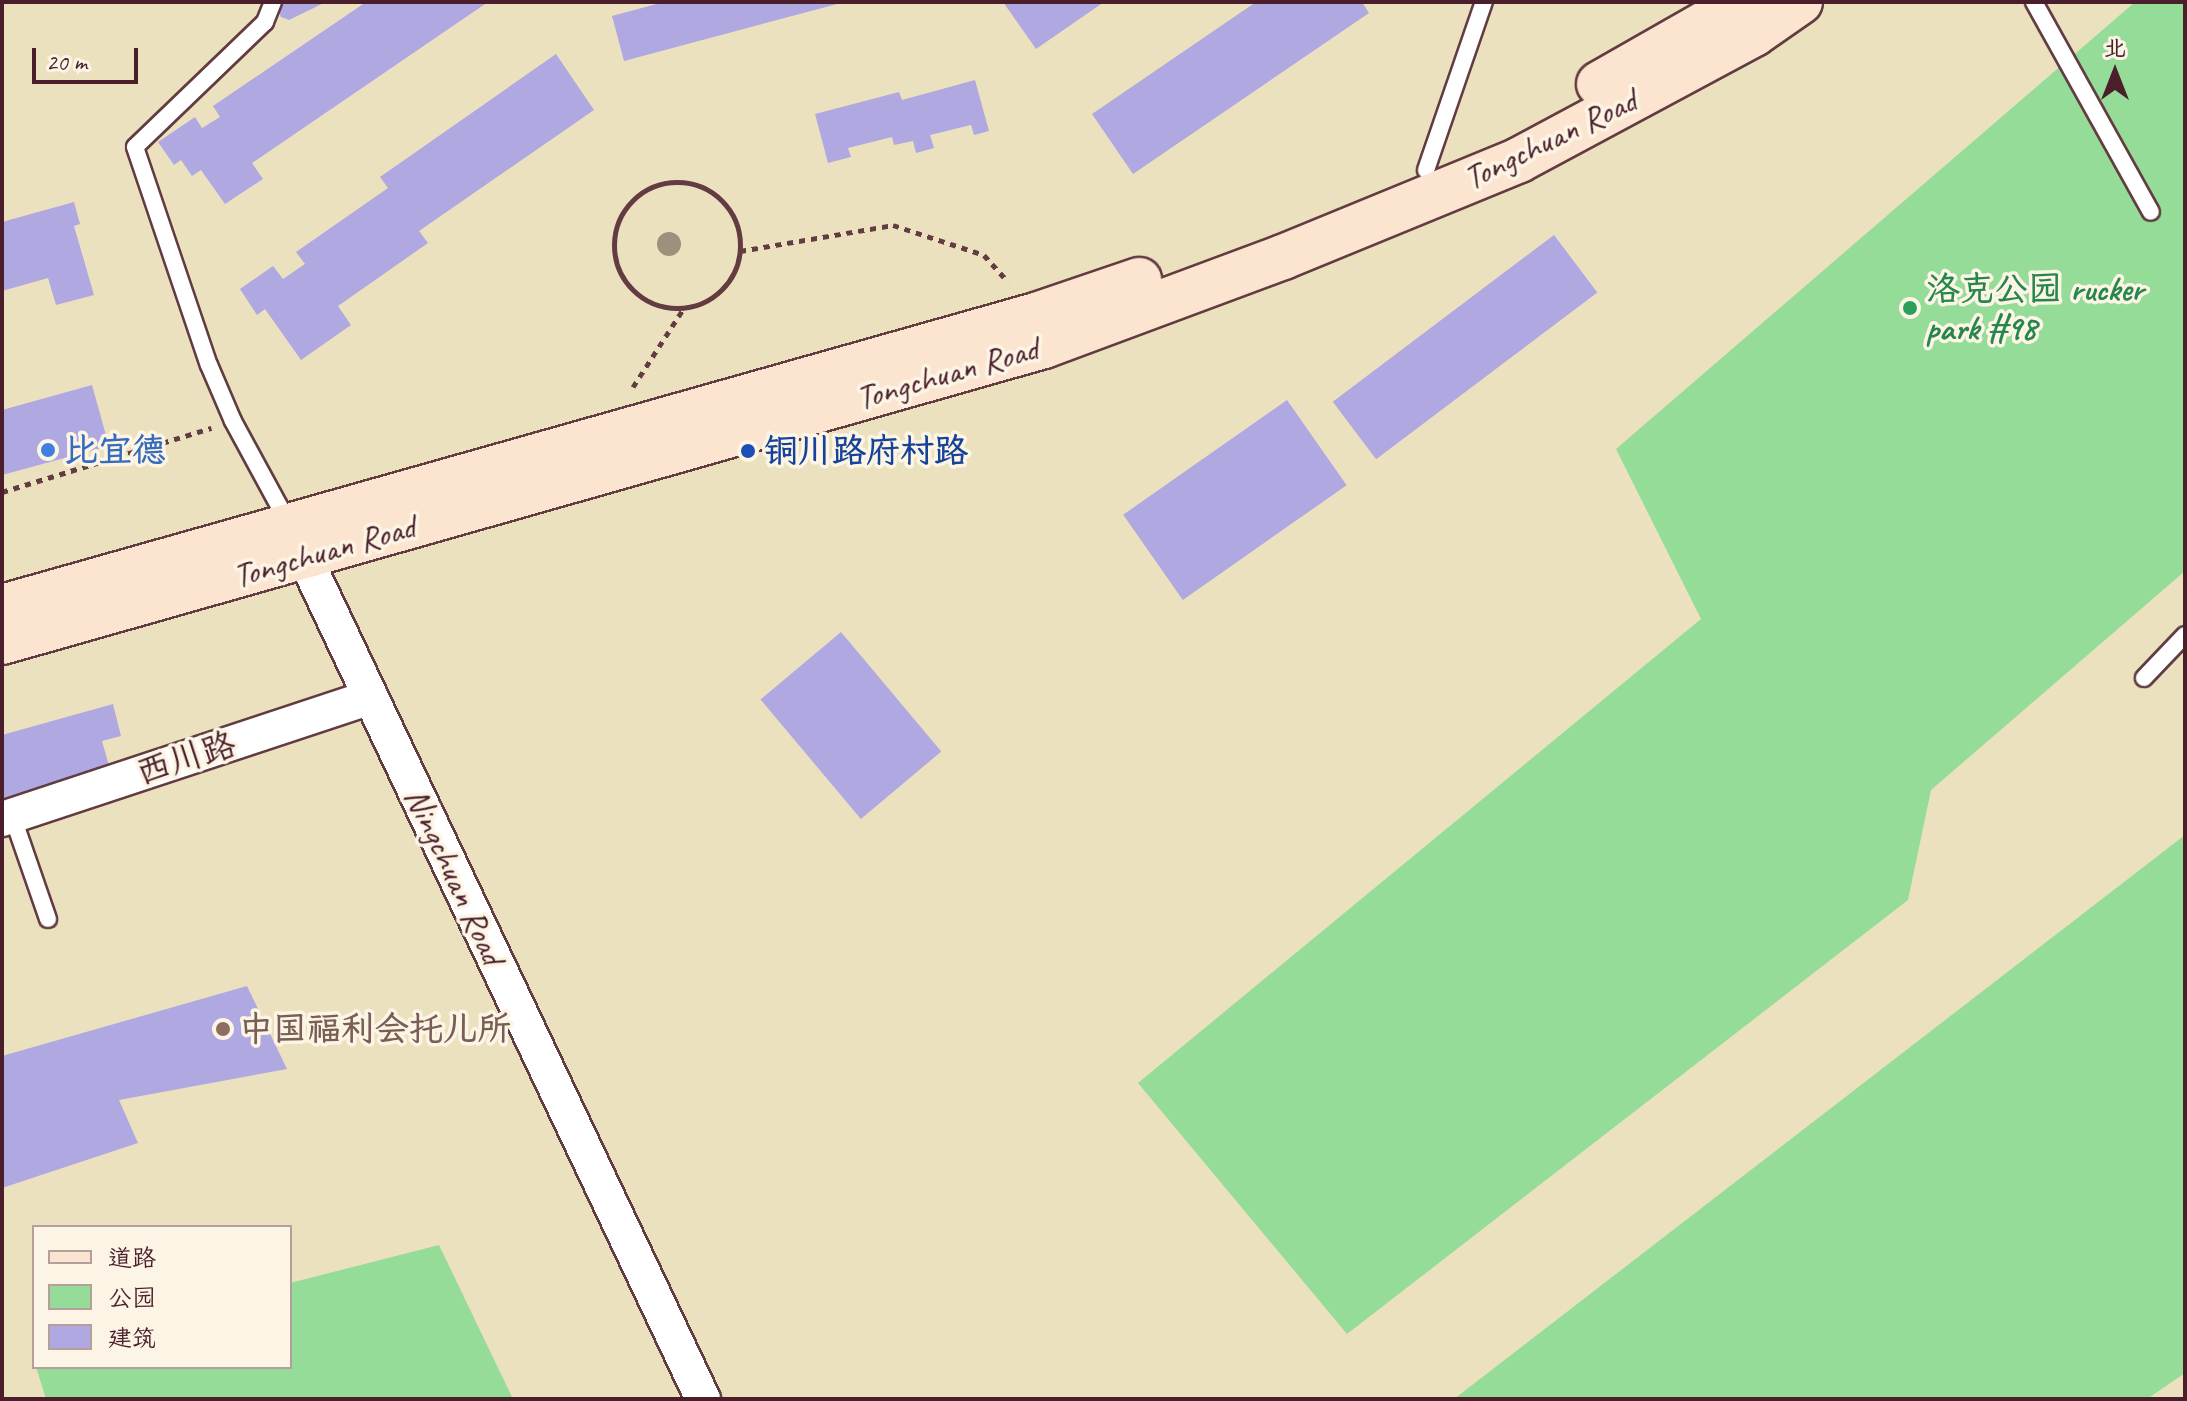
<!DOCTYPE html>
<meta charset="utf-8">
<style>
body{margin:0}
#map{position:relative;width:2187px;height:1401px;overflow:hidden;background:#ece1bf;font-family:Caveat,"LXGW WenKai TC",sans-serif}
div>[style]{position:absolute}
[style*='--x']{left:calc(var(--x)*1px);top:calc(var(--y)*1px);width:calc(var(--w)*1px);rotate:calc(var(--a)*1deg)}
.green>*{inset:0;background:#94dc97}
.building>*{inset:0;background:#afa8e1;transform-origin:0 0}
.path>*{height:5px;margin-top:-2.5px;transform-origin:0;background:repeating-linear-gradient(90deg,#623c41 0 6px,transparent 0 12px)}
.path>.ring{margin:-2.5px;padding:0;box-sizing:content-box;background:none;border:5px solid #623c41;border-radius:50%}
.roads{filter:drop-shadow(2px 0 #623c41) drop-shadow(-2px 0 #623c41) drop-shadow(0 2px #623c41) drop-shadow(0 -2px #623c41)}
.lane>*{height:16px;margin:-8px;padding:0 8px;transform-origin:8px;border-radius:8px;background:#fff}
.street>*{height:34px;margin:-17px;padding:0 17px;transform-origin:17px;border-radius:17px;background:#fff}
.secondary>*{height:44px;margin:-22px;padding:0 22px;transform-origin:22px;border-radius:22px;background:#fce5d0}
.trees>*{width:24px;height:24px;margin:-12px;border-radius:50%;background:#9d907c}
.dots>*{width:22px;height:22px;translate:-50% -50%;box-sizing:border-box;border:4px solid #fcf5e5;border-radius:50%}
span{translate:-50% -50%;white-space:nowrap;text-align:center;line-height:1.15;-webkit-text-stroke:7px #fcf5e5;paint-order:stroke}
.street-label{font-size:34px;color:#4a1f2b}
.leisure-label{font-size:34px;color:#27864d;font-weight:700}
.left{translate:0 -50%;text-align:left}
.shop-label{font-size:34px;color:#366cbe;font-weight:700}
.transit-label{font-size:34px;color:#164399;font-weight:700}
.education-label{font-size:34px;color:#785e54;font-weight:700}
.frame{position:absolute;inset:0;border:4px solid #4a1f2b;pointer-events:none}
.legend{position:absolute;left:32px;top:1225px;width:260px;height:144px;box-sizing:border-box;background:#fcf5e5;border:2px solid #b59f9b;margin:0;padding:10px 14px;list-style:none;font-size:24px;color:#4a1f2b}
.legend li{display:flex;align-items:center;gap:16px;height:40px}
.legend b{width:40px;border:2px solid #b59f9b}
.north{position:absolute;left:2075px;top:32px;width:80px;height:80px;-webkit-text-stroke:6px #fcf5e5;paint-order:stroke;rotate:0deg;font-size:22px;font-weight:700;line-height:32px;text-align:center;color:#4a1f2b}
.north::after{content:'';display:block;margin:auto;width:28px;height:36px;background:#4a1f2b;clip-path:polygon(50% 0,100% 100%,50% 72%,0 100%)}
.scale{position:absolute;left:32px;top:48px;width:106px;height:36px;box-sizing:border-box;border:4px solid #4a1f2b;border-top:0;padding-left:10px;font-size:24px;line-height:28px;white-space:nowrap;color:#4a1f2b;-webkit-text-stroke:6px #fcf5e5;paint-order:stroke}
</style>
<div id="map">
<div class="green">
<div style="clip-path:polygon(2135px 2px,2185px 2px,2185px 571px,1931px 790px,1908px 900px,1347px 1334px,1138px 1083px,1701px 619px,1616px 449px)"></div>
<div style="clip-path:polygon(2185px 835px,2185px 1373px,2147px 1399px,1454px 1399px)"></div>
<div style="clip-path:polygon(439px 1245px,513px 1399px,46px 1399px,36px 1367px,290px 1367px,290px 1283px)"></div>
</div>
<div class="building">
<div style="clip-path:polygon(274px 2px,326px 2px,289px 20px,281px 17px)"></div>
<div style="clip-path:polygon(366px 2px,488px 2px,252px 163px,263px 179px,225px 204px,201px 170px,192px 176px,181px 160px,174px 165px,158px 142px,195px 117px,202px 128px,220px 117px,213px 106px)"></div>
<div style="clip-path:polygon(664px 2px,841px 2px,841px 3px,624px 61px,612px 16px)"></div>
<div style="clip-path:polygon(1003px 2px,1104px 2px,1036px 49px)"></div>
<div style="clip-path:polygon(1256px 2px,1362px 2px,1369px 13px,1133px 174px,1092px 114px)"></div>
<div style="clip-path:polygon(556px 54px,594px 110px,419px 231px,428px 243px,338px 306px,351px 325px,301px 360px,265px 309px,257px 315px,240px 289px,273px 266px,283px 279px,305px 264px,296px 252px,388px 188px,380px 177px)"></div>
<div style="clip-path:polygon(975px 80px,989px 131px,974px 135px,971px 125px,930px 135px,934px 148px,916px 153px,913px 141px,894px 145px,892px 137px,848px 148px,851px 157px,828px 163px,815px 114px,899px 92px,902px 100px)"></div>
<div style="clip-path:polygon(74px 202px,80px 224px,74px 226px,94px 295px,56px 305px,48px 278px,2px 291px,2px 222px)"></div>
<div style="left:1554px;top:235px;width:72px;height:277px;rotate:53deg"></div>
<div style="clip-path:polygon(92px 385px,109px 446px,2px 475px,2px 410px)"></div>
<div style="left:1287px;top:400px;width:104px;height:200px;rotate:55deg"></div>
<div style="left:841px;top:632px;width:156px;height:105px;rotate:50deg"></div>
<div style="clip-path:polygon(113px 704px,121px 736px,102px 741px,111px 773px,2px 803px,2px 735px)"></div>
<div style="clip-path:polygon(247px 986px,287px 1069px,119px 1100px,138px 1143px,2px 1188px,2px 1056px)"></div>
</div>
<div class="path">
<div class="ring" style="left:614px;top:182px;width:121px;height:121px"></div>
<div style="--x:740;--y:251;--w:155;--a:-9.6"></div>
<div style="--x:893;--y:225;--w:96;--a:18.2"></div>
<div style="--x:984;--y:255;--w:36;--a:48"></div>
<div style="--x:633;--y:387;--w:94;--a:-57.2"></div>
<div style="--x:2;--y:492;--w:219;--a:-17"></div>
</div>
<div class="roads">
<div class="lane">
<div style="--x:273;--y:2;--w:22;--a:112"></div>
<div style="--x:265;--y:22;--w:180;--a:136.1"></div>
<div style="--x:135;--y:147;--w:230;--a:71.3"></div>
<div style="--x:209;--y:365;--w:61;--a:66.8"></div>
<div style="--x:233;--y:421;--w:117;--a:61.5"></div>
<div style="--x:2034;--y:2;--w:240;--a:60.9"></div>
<div style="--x:1426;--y:170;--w:178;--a:-71"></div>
<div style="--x:2144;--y:678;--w:59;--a:-46.4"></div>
<div style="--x:12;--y:815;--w:110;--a:70.9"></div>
</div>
<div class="street">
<div style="--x:294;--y:535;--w:956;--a:64.67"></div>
<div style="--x:2;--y:819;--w:388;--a:-18.3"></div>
</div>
<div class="secondary">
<div style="--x:1599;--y:84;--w:166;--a:-29.7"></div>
<div style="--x:2;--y:607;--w:1074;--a:-15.77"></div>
<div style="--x:1036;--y:315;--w:109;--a:-18.8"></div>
<div style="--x:2;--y:642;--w:1083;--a:-15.86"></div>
<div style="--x:1044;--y:346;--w:255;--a:-20.4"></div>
<div style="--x:1283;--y:257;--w:255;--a:-22.3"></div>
<div style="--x:1519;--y:160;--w:267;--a:-28.2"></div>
<div style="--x:1754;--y:34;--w:56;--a:-34.8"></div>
</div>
</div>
<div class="trees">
<div style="left:669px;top:244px"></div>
</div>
<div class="dots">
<div style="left:1910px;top:308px;background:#2e9e5b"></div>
<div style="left:48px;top:450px;background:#3f7fe0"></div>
<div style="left:748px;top:451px;background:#1a4fb4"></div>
<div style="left:223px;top:1029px;background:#8d6e63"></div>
</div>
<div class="street-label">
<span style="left:1550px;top:139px;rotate:-26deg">Tongchuan Road</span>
<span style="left:947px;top:373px;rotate:-16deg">Tongchuan Road</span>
<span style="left:324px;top:551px;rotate:-16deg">Tongchuan Road</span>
<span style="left:186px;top:758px;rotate:-18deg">西川路</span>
<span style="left:455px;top:876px;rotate:65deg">Ningchuan Road</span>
</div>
<div class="leisure-label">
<span class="left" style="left:1926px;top:308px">洛克公园 rucker<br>park #98</span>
</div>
<div class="shop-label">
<span class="left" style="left:64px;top:450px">比宜德</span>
</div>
<div class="transit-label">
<span class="left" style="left:764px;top:451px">铜川路府村路</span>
</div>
<div class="education-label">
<span class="left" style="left:239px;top:1029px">中国福利会托儿所</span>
</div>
<div class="frame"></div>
<ul class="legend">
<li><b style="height:10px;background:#fce5d0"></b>道路</li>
<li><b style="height:22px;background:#94dc97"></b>公园</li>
<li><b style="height:22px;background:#afa8e1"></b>建筑</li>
</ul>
<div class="north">北</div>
<div class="scale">20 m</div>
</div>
